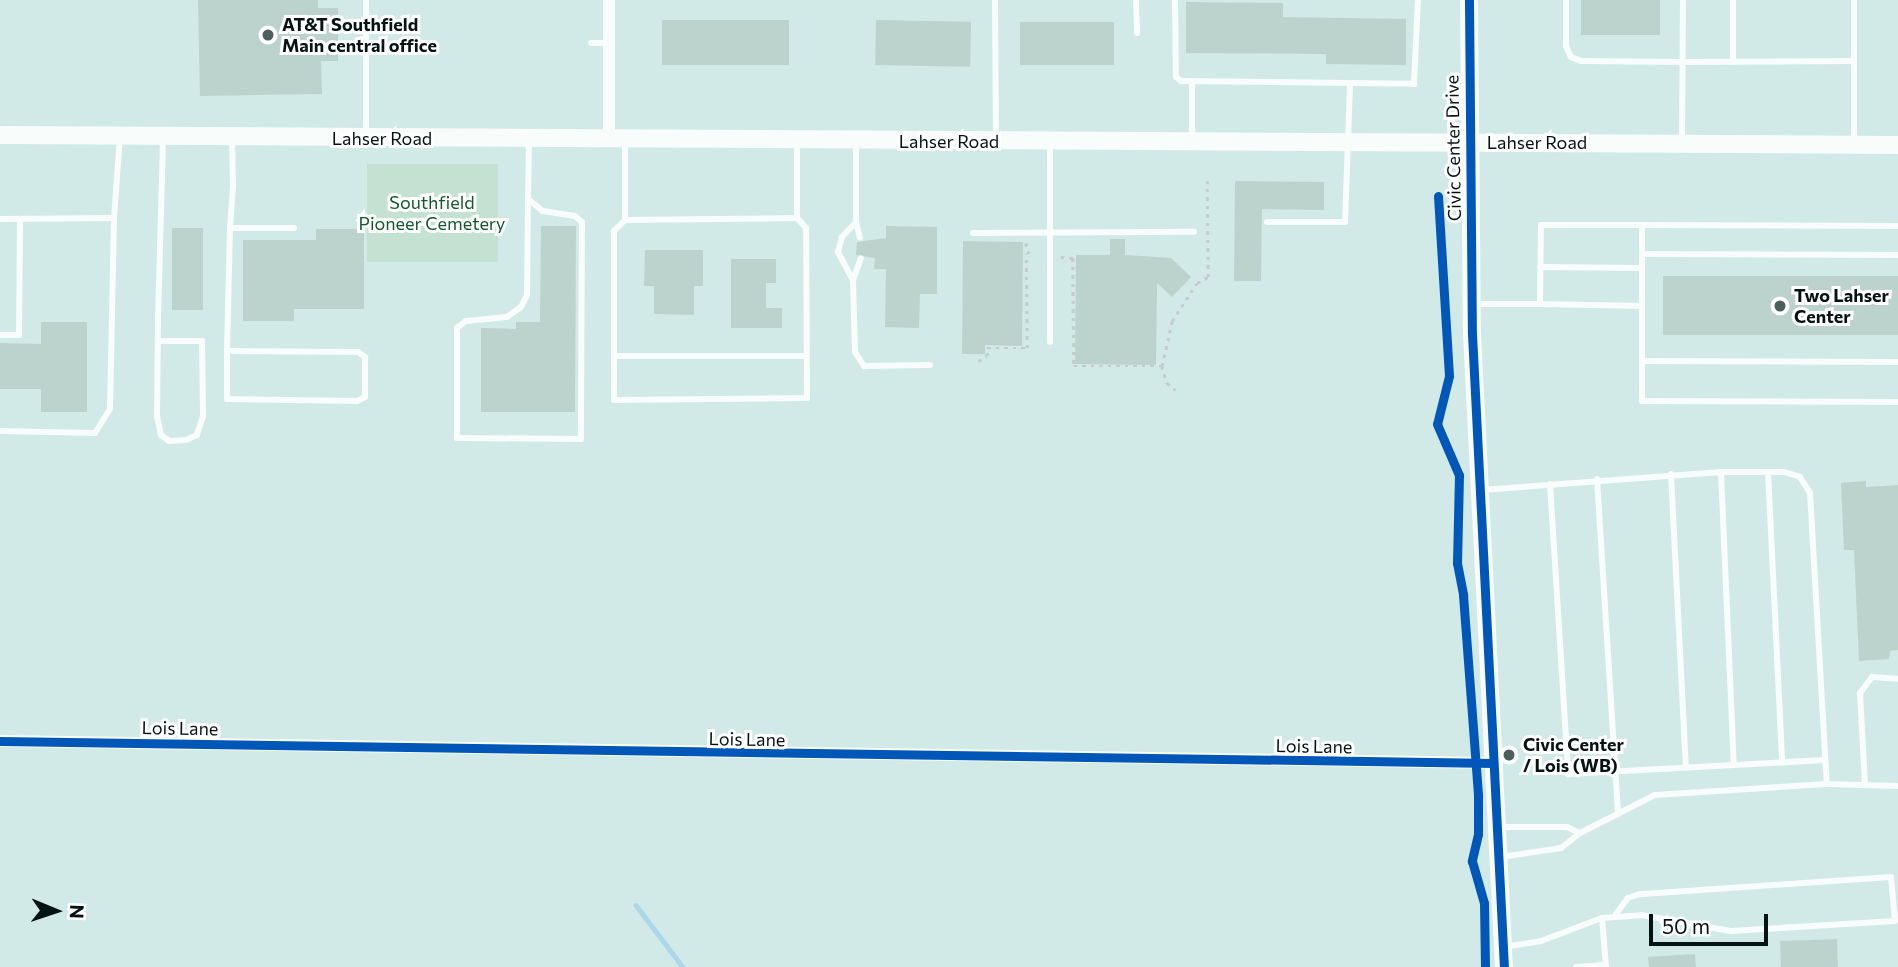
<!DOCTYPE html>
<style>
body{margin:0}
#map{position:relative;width:1898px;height:967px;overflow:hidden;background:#d1e9e7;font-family:Commissioner,sans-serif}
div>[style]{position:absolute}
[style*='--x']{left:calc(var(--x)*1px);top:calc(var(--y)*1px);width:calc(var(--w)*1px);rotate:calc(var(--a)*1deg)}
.green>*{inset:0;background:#c4e1d2;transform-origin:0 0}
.stream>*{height:4.5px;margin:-2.25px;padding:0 2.25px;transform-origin:2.25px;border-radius:2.25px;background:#aad8ea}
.building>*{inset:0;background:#bcd2cd;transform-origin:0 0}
.path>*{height:2.5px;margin-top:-1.25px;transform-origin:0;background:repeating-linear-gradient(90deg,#c5cccb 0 3.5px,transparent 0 8.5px)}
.lane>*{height:6px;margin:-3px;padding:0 3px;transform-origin:3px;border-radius:3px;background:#f8fcfb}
.street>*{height:12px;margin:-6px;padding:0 6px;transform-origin:6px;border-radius:6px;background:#f8fcfb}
.secondary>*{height:18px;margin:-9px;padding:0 9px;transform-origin:9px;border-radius:9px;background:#f8fcfb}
.cycleway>*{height:9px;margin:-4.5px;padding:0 4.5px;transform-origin:4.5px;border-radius:4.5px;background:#0057b8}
.dots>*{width:19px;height:19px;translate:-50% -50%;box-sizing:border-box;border:4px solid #fff;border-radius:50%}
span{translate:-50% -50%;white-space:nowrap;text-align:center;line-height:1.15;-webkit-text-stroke:6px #fff;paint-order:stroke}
.poi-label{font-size:18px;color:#051413;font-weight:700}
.left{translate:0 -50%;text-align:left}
.street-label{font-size:18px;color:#051413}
.park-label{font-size:18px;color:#12582d}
.north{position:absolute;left:21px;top:876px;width:70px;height:70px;-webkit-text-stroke:5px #fff;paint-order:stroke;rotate:92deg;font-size:19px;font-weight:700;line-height:28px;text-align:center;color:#051413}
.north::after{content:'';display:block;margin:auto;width:24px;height:32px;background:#051413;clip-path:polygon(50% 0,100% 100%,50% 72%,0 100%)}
.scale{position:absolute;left:1649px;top:914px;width:119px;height:32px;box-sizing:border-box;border:4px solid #051413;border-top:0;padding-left:9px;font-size:21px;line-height:24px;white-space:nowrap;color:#051413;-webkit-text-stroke:5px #fff;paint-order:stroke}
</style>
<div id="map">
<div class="green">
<div style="left:367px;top:164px;width:131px;height:98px"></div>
</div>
<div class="stream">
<div style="--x:636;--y:905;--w:78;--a:52.8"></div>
</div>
<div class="building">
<div style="clip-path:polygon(198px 0,318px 0,318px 8px,338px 8px,338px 61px,321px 61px,322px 94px,200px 96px)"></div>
<div style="left:1581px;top:0;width:79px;height:35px"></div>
<div style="clip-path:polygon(1186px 2px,1283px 3px,1283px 17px,1406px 19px,1406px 65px,1326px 64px,1326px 54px,1186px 53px)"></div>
<div style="left:662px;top:20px;width:127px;height:45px"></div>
<div style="left:876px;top:20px;width:95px;height:45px;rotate:1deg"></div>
<div style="left:1020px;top:22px;width:94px;height:43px"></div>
<div style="clip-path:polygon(1235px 181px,1324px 182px,1324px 210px,1262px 209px,1261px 281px,1234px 281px)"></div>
<div style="clip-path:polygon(541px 226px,576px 226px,575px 412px,481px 412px,481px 328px,516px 329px,516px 322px,540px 322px)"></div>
<div style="clip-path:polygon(886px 226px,937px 227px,937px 294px,920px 294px,919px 328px,885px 327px,886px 269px,874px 269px,875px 258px,856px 255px,857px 242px,886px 238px)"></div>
<div style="left:172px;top:228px;width:31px;height:82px"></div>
<div style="clip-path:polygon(316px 229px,364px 229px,364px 309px,294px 309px,294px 321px,243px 321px,243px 240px,316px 240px)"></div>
<div style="clip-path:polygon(1110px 239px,1125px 239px,1125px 255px,1171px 258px,1191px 277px,1172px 297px,1157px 283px,1156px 365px,1075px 364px,1076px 255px,1110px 255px)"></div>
<div style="clip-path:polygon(963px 241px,1023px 242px,1022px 346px,985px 345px,985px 354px,962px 354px)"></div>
<div style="clip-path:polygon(645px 250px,703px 250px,703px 286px,694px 286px,694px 315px,654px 314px,654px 286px,644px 286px)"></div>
<div style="clip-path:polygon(731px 259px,776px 259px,776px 283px,766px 283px,766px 308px,782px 308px,782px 328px,731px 328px)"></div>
<div style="left:1663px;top:276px;width:235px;height:59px"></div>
<div style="clip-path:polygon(41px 322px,87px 322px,87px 412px,41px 412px,41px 389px,0 389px,0 343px,41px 344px)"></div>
<div style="clip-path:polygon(1866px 481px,1866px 487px,1898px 485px,1898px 650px,1890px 651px,1889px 659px,1859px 661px,1854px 550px,1844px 550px,1841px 483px)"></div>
<div style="left:1837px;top:939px;width:28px;height:57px;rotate:88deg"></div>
<div style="clip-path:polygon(1695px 954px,1696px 967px,1649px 967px,1648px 957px)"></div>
</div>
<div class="path">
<div style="--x:1026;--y:243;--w:11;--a:75"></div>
<div style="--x:1061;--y:257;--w:12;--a:5"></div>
<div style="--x:1073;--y:258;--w:108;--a:89.5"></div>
<div style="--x:1074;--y:366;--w:88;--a:0"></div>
<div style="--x:1162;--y:366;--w:46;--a:-77.5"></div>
<div style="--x:1172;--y:321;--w:45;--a:-56.7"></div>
<div style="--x:1197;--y:283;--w:13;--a:-29"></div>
<div style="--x:1208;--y:277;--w:96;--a:-90.6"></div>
<div style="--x:978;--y:361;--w:10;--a:-29"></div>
<div style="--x:987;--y:356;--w:8;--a:-90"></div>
<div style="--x:987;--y:348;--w:40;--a:0"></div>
<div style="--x:1027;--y:348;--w:94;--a:-90.6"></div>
<div style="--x:1162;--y:366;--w:18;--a:74"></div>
<div style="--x:1167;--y:383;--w:11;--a:41"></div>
</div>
<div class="lane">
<div style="--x:366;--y:0;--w:135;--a:90"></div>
<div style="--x:995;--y:0;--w:139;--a:89.6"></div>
<div style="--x:1136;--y:0;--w:33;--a:88"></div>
<div style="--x:1175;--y:0;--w:77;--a:89.3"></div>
<div style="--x:1176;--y:77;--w:6;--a:39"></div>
<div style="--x:1181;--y:81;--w:233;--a:0.7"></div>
<div style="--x:1414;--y:84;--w:84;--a:-87.3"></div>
<div style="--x:1566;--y:0;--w:46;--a:90"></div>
<div style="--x:1566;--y:46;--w:12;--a:66"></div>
<div style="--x:1571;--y:57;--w:11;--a:22"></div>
<div style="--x:1581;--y:61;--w:101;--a:0.6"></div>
<div style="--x:1682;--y:62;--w:172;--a:-0.3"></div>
<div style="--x:1854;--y:61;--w:61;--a:-90"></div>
<div style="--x:591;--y:43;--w:18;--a:0"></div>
<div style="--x:1854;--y:61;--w:83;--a:90"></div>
<div style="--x:1733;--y:62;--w:62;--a:-90"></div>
<div style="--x:1192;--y:139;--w:58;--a:-90"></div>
<div style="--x:625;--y:141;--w:79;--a:90"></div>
<div style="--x:856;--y:142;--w:80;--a:90"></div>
<div style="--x:856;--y:222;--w:21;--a:133"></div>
<div style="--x:842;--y:237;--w:16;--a:105"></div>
<div style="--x:838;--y:252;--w:32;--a:62"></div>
<div style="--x:853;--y:280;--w:72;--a:88.4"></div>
<div style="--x:855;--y:352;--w:17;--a:57"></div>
<div style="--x:864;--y:366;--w:66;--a:-0.9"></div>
<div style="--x:1682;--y:142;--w:142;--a:-89.6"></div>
<div style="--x:528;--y:199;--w:19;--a:39"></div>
<div style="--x:543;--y:211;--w:32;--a:9"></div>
<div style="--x:575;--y:216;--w:9;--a:41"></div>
<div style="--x:582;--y:222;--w:217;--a:90.3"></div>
<div style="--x:581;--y:439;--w:124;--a:-179.5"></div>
<div style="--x:457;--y:438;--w:110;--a:-90"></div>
<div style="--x:457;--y:328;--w:11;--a:-38"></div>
<div style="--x:466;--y:321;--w:41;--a:-5.6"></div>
<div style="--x:507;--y:317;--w:17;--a:-36"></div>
<div style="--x:521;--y:307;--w:13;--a:-63"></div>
<div style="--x:527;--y:295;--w:96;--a:-89.4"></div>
<div style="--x:528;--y:199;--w:59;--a:-89"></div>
<div style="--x:114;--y:218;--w:81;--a:-85.8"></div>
<div style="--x:797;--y:218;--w:172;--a:179.3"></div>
<div style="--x:625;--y:220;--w:16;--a:135"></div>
<div style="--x:614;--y:231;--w:125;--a:90"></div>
<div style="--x:614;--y:356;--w:192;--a:0"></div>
<div style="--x:0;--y:219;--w:114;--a:-0.5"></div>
<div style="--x:114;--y:218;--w:191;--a:91.2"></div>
<div style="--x:110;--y:409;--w:28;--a:122"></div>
<div style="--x:95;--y:433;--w:95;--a:-178.8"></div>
<div style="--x:856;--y:222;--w:16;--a:76"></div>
<div style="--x:1267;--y:222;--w:78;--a:0"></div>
<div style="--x:1345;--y:222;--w:139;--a:-87.9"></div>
<div style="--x:1898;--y:226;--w:256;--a:-179.8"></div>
<div style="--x:1642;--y:225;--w:176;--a:90"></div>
<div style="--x:1642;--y:401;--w:256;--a:0.2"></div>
<div style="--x:230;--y:228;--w:64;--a:0"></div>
<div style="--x:973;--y:233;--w:221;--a:-0.3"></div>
<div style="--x:1642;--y:254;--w:256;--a:0.2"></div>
<div style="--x:1540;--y:267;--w:102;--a:0.6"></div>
<div style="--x:853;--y:280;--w:23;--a:-70"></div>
<div style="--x:1475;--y:304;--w:65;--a:0"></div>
<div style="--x:1642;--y:306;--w:102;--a:-178.9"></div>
<div style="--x:1540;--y:304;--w:79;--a:-89.3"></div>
<div style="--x:1541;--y:225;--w:101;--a:0"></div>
<div style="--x:0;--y:335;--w:19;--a:0"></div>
<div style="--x:19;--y:335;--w:116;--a:-89.5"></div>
<div style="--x:158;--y:341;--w:44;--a:0"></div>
<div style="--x:202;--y:341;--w:75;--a:89.2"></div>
<div style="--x:203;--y:416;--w:20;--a:108"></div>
<div style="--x:197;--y:435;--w:12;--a:156"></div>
<div style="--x:186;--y:440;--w:17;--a:177"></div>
<div style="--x:169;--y:441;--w:10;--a:-143"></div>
<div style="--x:161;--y:435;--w:19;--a:-102"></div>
<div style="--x:157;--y:416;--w:97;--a:-89.4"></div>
<div style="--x:158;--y:319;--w:181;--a:-88.4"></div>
<div style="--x:1050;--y:342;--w:199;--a:-90"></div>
<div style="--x:227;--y:351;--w:131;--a:0.4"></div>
<div style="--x:358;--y:352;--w:9;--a:36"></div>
<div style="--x:365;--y:357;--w:40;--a:90"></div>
<div style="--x:365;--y:397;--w:9;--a:153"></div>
<div style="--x:357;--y:401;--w:130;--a:-179.1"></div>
<div style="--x:227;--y:399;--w:48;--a:-90"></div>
<div style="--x:227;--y:351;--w:123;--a:-88.6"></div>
<div style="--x:230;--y:228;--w:42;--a:-85.9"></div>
<div style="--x:233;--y:186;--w:46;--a:-91.2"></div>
<div style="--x:614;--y:356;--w:44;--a:90"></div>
<div style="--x:614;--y:400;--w:193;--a:-0.6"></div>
<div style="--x:807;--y:398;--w:170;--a:-90.3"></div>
<div style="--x:806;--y:228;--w:13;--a:-132"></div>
<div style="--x:797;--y:218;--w:78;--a:-90"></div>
<div style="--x:1642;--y:361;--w:256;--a:0.2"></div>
<div style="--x:1721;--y:472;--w:293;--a:87.5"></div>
<div style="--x:1768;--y:472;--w:290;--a:87.2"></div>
<div style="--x:1671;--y:474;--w:294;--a:87.1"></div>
<div style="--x:1597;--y:479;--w:336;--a:86.4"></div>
<div style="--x:1550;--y:484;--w:291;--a:86.4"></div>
<div style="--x:1568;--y:774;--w:257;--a:-3.1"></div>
<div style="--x:1482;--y:490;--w:240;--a:-4.3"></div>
<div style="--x:1721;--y:472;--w:63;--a:0"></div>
<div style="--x:1784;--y:472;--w:17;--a:17"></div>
<div style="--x:1800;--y:477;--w:19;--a:58"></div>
<div style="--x:1810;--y:493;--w:291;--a:86.7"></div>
<div style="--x:1865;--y:785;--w:92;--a:-93.1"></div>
<div style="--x:1860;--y:693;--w:20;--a:-53"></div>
<div style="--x:1872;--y:677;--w:26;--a:4"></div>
<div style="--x:1500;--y:827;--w:67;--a:0"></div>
<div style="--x:1567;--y:827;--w:14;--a:25"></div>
<div style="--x:1501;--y:857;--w:61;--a:-8.5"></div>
<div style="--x:1561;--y:848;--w:24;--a:-38"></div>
<div style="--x:1580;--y:833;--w:84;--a:-26.9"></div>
<div style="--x:1655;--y:795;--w:172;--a:-3.7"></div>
<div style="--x:1827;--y:784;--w:71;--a:1.6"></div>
<div style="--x:1602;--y:918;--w:39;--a:-4"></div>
<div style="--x:1641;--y:915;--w:91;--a:10.1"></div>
<div style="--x:1731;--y:931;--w:164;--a:-3.5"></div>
<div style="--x:1895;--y:921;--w:44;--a:-95.2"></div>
<div style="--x:1891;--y:877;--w:252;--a:176.1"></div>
<div style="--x:1640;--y:894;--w:13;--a:162"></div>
<div style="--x:1628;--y:898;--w:20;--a:127"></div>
<div style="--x:1504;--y:947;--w:37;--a:-9"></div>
<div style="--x:1541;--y:941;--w:65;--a:-20.7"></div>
<div style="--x:1602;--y:918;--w:49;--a:85.3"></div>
<div style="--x:1576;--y:967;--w:30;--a:-4"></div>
</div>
<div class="street">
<div style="--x:609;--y:139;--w:139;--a:-90"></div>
<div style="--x:0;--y:741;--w:1493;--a:0.84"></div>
</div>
<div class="secondary">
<div style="--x:1469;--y:0;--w:334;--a:89.5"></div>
<div style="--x:1472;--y:334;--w:634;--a:87.11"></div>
<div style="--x:0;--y:135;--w:1898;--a:0.3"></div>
</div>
<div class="cycleway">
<div style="--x:1469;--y:0;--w:334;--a:89.5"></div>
<div style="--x:1472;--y:334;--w:634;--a:87.11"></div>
<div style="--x:1438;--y:196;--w:180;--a:86.5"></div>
<div style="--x:1449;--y:376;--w:49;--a:104"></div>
<div style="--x:1437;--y:424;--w:56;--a:66.7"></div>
<div style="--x:1459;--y:475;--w:88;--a:91.3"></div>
<div style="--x:1457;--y:563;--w:33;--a:79"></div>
<div style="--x:1463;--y:595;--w:202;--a:85.7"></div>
<div style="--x:1478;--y:796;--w:38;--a:90"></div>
<div style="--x:1478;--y:834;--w:28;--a:103"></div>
<div style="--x:1472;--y:861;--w:44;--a:74.1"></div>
<div style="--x:1484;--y:903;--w:64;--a:89.1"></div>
<div style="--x:0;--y:741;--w:1493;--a:0.84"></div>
</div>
<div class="dots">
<div style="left:268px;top:35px;background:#4c5f5d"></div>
<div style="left:1780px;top:306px;background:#4c5f5d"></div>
<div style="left:1509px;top:755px;background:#4c5f5d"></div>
</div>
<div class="poi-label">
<span class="left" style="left:282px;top:35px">AT&amp;T Southfield<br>Main central office</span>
<span class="left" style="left:1794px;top:306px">Two Lahser<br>Center</span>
<span class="left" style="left:1523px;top:755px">Civic Center<br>/ Lois (WB)</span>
</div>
<div class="street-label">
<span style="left:382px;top:138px">Lahser Road</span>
<span style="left:949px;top:141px">Lahser Road</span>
<span style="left:1537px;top:142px">Lahser Road</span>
<span style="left:1453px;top:148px;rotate:-91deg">Civic Center Drive</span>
<span style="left:180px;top:728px;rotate:1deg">Lois Lane</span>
<span style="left:747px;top:739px;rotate:1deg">Lois Lane</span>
<span style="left:1314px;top:746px;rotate:1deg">Lois Lane</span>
</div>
<div class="park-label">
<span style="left:432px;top:213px">Southfield<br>Pioneer Cemetery</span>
</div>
<div class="north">N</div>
<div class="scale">50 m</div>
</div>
